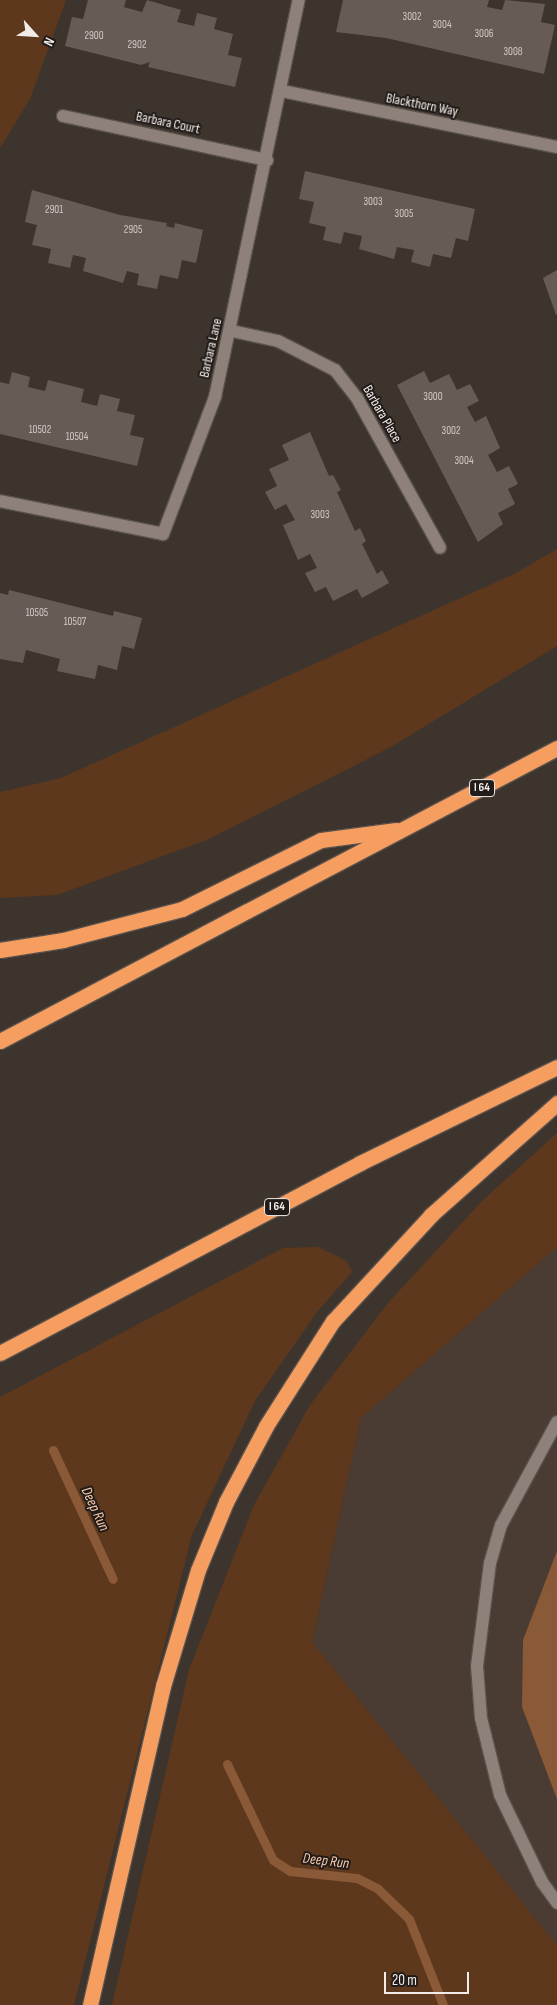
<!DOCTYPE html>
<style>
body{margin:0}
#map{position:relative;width:557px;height:2005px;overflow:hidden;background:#3d342d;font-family:"Sofia Sans Condensed",sans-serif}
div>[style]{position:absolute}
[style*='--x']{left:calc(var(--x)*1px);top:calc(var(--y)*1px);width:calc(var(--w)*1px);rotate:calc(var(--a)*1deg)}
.built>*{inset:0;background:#4a3c32}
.green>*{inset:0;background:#5e381c}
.water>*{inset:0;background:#8a5937}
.stream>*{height:9px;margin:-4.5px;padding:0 4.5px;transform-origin:4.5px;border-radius:4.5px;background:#8a5937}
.building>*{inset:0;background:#675c55}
.roads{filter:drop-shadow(1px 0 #5a514c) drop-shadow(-1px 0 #5a514c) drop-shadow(0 1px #5a514c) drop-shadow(0 -1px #5a514c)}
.street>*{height:12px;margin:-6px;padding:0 6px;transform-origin:6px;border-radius:6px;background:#8d817a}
.highway>*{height:15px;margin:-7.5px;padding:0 7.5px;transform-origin:7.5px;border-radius:7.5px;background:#f69e5f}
span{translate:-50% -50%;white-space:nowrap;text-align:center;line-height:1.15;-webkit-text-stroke:4px #211c19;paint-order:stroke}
.number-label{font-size:11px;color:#cfc8c3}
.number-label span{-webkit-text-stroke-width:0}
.shield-label span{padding:1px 4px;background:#211c19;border:1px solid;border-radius:4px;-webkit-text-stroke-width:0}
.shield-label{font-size:12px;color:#f2ece8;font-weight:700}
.street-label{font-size:14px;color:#f2ece8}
.water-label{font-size:15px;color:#f8caab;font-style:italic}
.north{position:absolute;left:10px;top:10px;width:50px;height:50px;-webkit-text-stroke:4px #211c19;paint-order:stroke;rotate:116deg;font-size:14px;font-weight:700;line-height:20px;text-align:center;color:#f2ece8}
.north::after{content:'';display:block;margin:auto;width:18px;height:22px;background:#f2ece8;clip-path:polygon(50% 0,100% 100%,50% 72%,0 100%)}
.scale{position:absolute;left:384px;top:1972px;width:85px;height:22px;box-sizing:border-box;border:2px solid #f2ece8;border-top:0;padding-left:6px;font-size:15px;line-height:18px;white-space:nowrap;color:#f2ece8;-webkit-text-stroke:4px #211c19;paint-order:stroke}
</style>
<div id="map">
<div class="built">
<div style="clip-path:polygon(557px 1247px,557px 1945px,312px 1642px,361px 1418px)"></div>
</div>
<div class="green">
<div style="clip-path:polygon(0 0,66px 0,30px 99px,0 148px)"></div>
<div style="clip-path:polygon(557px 549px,557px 646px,391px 747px,209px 839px,57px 895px,0 898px,0 792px,61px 778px,514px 574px)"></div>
<div style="clip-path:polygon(557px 1133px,557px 1247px,361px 1418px,312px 1642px,557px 1945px,557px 2005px,112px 2005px,189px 1670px,254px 1505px,310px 1405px,388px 1303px,482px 1201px)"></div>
<div style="clip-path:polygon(318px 1247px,347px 1261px,352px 1272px,317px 1312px,255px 1401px,192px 1535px,74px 2005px,0 2005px,0 1397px,283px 1248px)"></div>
</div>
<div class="water">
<div style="clip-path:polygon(557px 1551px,557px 1799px,522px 1707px,523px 1640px)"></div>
</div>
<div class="stream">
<div style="--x:53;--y:1450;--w:142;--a:65.1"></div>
<div style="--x:227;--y:1764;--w:106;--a:64.4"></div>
<div style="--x:273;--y:1860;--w:20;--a:33"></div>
<div style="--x:290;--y:1871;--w:67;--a:6"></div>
<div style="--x:357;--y:1878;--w:22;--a:27"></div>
<div style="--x:377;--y:1888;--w:45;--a:44.1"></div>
<div style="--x:409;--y:1919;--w:92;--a:68.4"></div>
</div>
<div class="building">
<div style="clip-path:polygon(88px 0,126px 0,124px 7px,142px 12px,147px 0,181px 10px,177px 22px,194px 26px,197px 13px,217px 18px,214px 29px,233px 34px,228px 55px,242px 58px,235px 87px,148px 67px,150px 62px,141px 65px,65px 46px,72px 17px,83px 19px)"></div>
<div style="clip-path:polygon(343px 0,489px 0,487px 7px,502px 10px,505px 0,545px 4px,541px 22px,555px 25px,544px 74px,386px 38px,336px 32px)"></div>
<div style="clip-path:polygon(305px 171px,475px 209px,468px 241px,456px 238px,451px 258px,433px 254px,430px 267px,411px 262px,414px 250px,397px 247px,394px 259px,359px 249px,362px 236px,344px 232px,341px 244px,323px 240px,326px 227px,309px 223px,314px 202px,299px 199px)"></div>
<div style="clip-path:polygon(32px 190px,120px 215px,167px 223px,166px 226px,174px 228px,175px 223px,203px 230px,196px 263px,182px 260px,178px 279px,160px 275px,157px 289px,137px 285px,139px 274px,127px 271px,123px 283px,83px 271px,86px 258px,73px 255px,70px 268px,48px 263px,51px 249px,32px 245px,37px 225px,25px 222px)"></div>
<div style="clip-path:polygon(557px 270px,557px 314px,556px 315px,543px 278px)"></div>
<div style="clip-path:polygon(424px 371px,430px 383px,449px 374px,457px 390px,470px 384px,479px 401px,467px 407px,475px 422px,486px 416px,500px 448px,488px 455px,497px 472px,509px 466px,518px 484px,508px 489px,515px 504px,498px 513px,503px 524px,478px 542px,397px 385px)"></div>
<div style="clip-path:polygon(12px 372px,30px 377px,28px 387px,45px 391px,48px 380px,84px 389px,81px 402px,97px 406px,100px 394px,120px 399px,117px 411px,135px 415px,130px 435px,144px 438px,137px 466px,0 434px,0 382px,9px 384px)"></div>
<div style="clip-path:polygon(310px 432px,329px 476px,333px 475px,341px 490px,337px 492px,355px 531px,360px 528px,366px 541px,362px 544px,377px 574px,382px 570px,389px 583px,362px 598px,357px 589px,333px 601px,326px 587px,315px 592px,305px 573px,317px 568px,310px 554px,298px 560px,283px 525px,295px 520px,286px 504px,275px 510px,265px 492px,277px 486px,269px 469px,289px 460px,282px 445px)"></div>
<div style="clip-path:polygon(9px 590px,113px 616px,114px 611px,142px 618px,134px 649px,122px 646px,117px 670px,98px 665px,95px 679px,57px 671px,60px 659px,26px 650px,23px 663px,0 659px,0 593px,8px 595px)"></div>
</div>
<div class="roads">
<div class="street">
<div style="--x:282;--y:91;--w:281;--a:11.5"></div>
<div style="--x:63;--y:116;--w:209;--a:12.2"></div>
<div style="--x:232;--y:331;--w:47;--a:12.3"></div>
<div style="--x:278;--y:341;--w:64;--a:27"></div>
<div style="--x:335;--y:370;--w:36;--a:52"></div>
<div style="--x:357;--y:398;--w:171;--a:61"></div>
<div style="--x:0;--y:501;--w:166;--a:11.4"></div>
<div style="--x:163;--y:534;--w:147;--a:-69.2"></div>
<div style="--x:215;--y:397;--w:406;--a:-78.1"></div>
<div style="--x:557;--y:1422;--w:117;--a:118.5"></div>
<div style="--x:501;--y:1525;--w:40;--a:106"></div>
<div style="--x:490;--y:1563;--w:104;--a:97.2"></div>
<div style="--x:477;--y:1666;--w:52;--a:85.6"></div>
<div style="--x:481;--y:1718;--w:79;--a:76.1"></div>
<div style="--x:500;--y:1795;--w:97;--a:64.2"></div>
<div style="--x:542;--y:1882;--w:26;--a:54"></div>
</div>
<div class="highway">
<div style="--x:0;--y:950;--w:64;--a:-9"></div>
<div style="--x:63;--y:940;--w:123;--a:-14.6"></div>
<div style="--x:182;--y:909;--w:155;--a:-26.4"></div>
<div style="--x:321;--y:840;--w:76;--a:-7.6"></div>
<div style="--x:0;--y:1041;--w:629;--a:-27.75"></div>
<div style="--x:0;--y:1353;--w:407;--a:-27.8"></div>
<div style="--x:360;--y:1163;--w:219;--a:-26"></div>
<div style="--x:90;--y:2005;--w:327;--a:-77.1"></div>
<div style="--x:163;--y:1686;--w:121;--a:-73.2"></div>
<div style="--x:198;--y:1570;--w:74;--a:-67.6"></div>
<div style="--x:226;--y:1502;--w:86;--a:-62.2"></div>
<div style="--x:266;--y:1426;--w:125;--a:-57.5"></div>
<div style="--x:333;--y:1321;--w:144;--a:-47.2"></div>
<div style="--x:431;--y:1215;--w:169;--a:-41.6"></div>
</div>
</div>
<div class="number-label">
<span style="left:412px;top:17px">3002</span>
<span style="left:442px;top:25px">3004</span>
<span style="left:484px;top:34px">3006</span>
<span style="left:94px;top:36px">2900</span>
<span style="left:137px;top:45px">2902</span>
<span style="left:513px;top:52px">3008</span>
<span style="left:373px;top:202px">3003</span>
<span style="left:54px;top:210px">2901</span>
<span style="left:404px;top:214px">3005</span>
<span style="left:133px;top:230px">2905</span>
<span style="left:433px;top:397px">3000</span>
<span style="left:40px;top:430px">10502</span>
<span style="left:451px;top:431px">3002</span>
<span style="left:77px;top:437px">10504</span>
<span style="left:464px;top:461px">3004</span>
<span style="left:320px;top:515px">3003</span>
<span style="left:37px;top:613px">10505</span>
<span style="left:75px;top:622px">10507</span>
</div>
<div class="shield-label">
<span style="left:482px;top:788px">I 64</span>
<span style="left:277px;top:1207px">I 64</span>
</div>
<div class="street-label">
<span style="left:422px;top:105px;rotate:11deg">Blackthorn Way</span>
<span style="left:168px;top:123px;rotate:12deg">Barbara Court</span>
<span style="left:211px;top:348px;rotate:-77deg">Barbara Lane</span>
<span style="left:382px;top:414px;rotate:60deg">Barbara Place</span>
</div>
<div class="water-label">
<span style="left:95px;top:1509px;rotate:65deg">Deep Run</span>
<span style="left:326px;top:1861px;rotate:7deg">Deep Run</span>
</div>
<div class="north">N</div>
<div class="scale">20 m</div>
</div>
